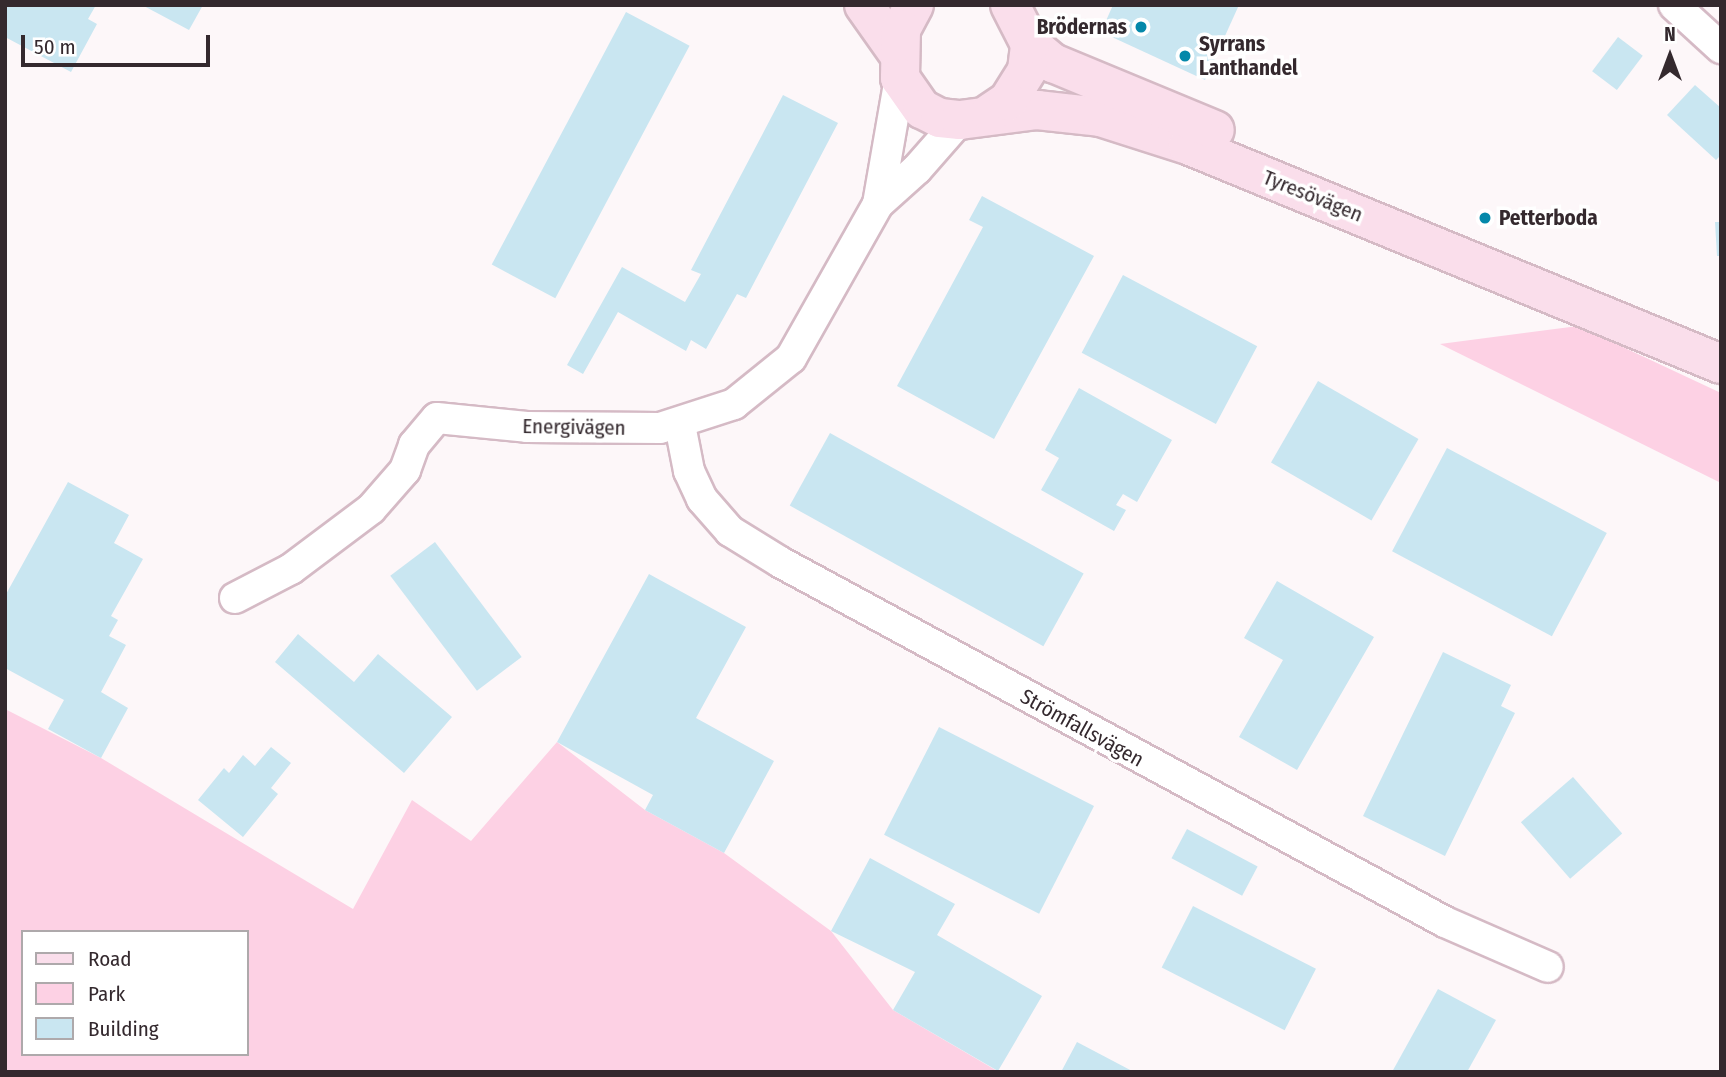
<!DOCTYPE html>
<meta charset="utf-8">
<style>
body{margin:0}
#map{position:relative;width:1726px;height:1077px;overflow:hidden;background:#fdf7f9;font-family:"Fira Sans Condensed",sans-serif}
div>[style]{position:absolute}
[style*='--x']{left:calc(var(--x)*1px);top:calc(var(--y)*1px);width:calc(var(--w)*1px);rotate:calc(var(--a)*1deg)}
.green>*{inset:0;background:#fdd1e4}
.building>*{inset:0;background:#c9e6f1;transform-origin:0 0}
.roads{filter:drop-shadow(2px 0 #d5bac5) drop-shadow(-2px 0 #d5bac5) drop-shadow(0 2px #d5bac5) drop-shadow(0 -2px #d5bac5)}
.minor>*{height:30px;margin:-15px;padding:0 15px;transform-origin:15px;border-radius:15px;background:#fff}
.major>*{height:38px;margin:-19px;padding:0 19px;transform-origin:19px;border-radius:19px;background:#fadeeb}
.dots>*{width:19px;height:19px;translate:-50% -50%;box-sizing:border-box;border:4px solid #fff;border-radius:50%}
span{translate:-50% -50%;white-space:nowrap;text-align:center;line-height:1.15;-webkit-text-stroke:7px #fff;paint-order:stroke}
.poi-label{font-size:21px;color:#34292e;font-weight:700}
.right{translate:-100% -50%;text-align:right}
.left{translate:0 -50%;text-align:left}
.street-label{font-size:21px;color:#34292e}
.frame{position:absolute;inset:0;border:7px solid #34292e;pointer-events:none}
.legend{position:absolute;left:21px;top:930px;width:228px;height:126px;box-sizing:border-box;background:#fff;border:2px solid #aea9ab;margin:0;padding:9px 12px;list-style:none;font-size:21px;color:#34292e}
.legend li{display:flex;align-items:center;gap:14px;height:35px}
.legend b{width:35px;border:2px solid #aea9ab}
.north{position:absolute;left:1635px;top:21px;width:70px;height:70px;-webkit-text-stroke:5px #fff;paint-order:stroke;rotate:0deg;font-size:19px;font-weight:700;line-height:28px;text-align:center;color:#34292e}
.north::after{content:'';display:block;margin:auto;width:24px;height:32px;background:#34292e;clip-path:polygon(50% 0,100% 100%,50% 72%,0 100%)}
.scale{position:absolute;left:21px;top:35px;width:189px;height:32px;box-sizing:border-box;border:4px solid #34292e;border-top:0;padding-left:9px;font-size:21px;line-height:24px;white-space:nowrap;color:#34292e;-webkit-text-stroke:5px #fff;paint-order:stroke}
</style>
<div id="map">
<div class="green">
<div style="clip-path:polygon(1578px 326px,1721px 393px,1721px 483px,1440px 344px)"></div>
<div style="clip-path:polygon(evenodd,5px 709px,101px 758px,353px 909px,412px 800px,471px 841px,557px 742px,645px 810px,724px 853px,831px 931px,893px 1010px,999px 1072px,5px 1072px,5px 709px,23px 932px,247px 932px,247px 1054px,23px 1054px,23px 932px)"></div>
</div>
<div class="building">
<div style="clip-path:polygon(5px 5px,96px 5px,88px 19px,97px 24px,71px 72px,5px 37px)"></div>
<div style="clip-path:polygon(142px 5px,203px 5px,189px 30px)"></div>
<div style="clip-path:polygon(1113px 5px,1239px 5px,1205px 80px,1101px 32px)"></div>
<div style="left:626px;top:12px;width:72px;height:286px;rotate:28deg"></div>
<div style="left:1618px;top:37px;width:31px;height:43px;rotate:37deg"></div>
<div style="clip-path:polygon(1695px 85px,1721px 108px,1721px 155px,1716px 160px,1667px 115px)"></div>
<div style="clip-path:polygon(783px 95px,838px 123px,746px 298px,737px 294px,706px 349px,691px 340px,686px 351px,618px 312px,583px 374px,567px 365px,622px 267px,685px 302px,701px 274px,691px 270px)"></div>
<div style="clip-path:polygon(982px 196px,1094px 256px,994px 439px,897px 386px,983px 227px,969px 220px)"></div>
<div style="clip-path:polygon(1715px 222px,1721px 222px,1721px 256px,1717px 256px)"></div>
<div style="left:1123px;top:275px;width:152px;height:88px;rotate:28deg"></div>
<div style="left:1318px;top:381px;width:116px;height:94px;rotate:30deg"></div>
<div style="clip-path:polygon(1079px 388px,1172px 440px,1137px 502px,1123px 494px,1116px 505px,1126px 510px,1114px 531px,1041px 490px,1059px 458px,1045px 450px)"></div>
<div style="left:830px;top:433px;width:290px;height:83px;rotate:29deg"></div>
<div style="left:1447px;top:448px;width:181px;height:117px;rotate:28deg"></div>
<div style="clip-path:polygon(68px 482px,129px 515px,114px 543px,143px 559px,111px 616px,118px 620px,109px 636px,126px 645px,101px 692px,128px 708px,101px 758px,48px 729px,64px 700px,5px 668px,5px 596px)"></div>
<div style="left:435px;top:542px;width:144px;height:56px;rotate:53deg"></div>
<div style="clip-path:polygon(649px 574px,746px 627px,696px 718px,774px 761px,724px 853px,645px 810px,653px 795px,557px 742px)"></div>
<div style="clip-path:polygon(1277px 581px,1374px 637px,1297px 770px,1239px 737px,1283px 660px,1244px 638px)"></div>
<div style="clip-path:polygon(298px 634px,354px 682px,378px 654px,452px 717px,404px 773px,275px 662px)"></div>
<div style="clip-path:polygon(1443px 652px,1511px 685px,1501px 706px,1515px 713px,1445px 856px,1363px 816px)"></div>
<div style="left:939px;top:727px;width:174px;height:121px;rotate:27deg"></div>
<div style="clip-path:polygon(271px 747px,291px 763px,271px 788px,278px 794px,243px 837px,198px 800px,224px 768px,229px 773px,243px 755px,255px 766px)"></div>
<div style="left:1573px;top:777px;width:75px;height:69px;rotate:49deg"></div>
<div style="left:1187px;top:829px;width:80px;height:33px;rotate:28deg"></div>
<div style="clip-path:polygon(870px 858px,955px 904px,937px 935px,1042px 996px,998px 1071px,893px 1010px,915px 972px,831px 931px)"></div>
<div style="left:1193px;top:906px;width:138px;height:69px;rotate:27deg"></div>
<div style="clip-path:polygon(1438px 989px,1496px 1020px,1467px 1072px,1392px 1072px)"></div>
<div style="clip-path:polygon(1077px 1042px,1134px 1072px,1061px 1072px)"></div>
</div>
<div class="roads">
<div class="minor">
<div style="--x:1674;--y:5;--w:64;--a:42.5"></div>
<div style="--x:878;--y:204;--w:128;--a:-80.1"></div>
<div style="--x:680;--y:425;--w:47;--a:78.9"></div>
<div style="--x:689;--y:471;--w:31;--a:65"></div>
<div style="--x:702;--y:499;--w:43;--a:48.8"></div>
<div style="--x:730;--y:531;--w:59;--a:31.8"></div>
<div style="--x:780;--y:562;--w:756;--a:28.43"></div>
<div style="--x:1445;--y:922;--w:112;--a:23.6"></div>
<div style="--x:235;--y:598;--w:63;--a:-27.4"></div>
<div style="--x:291;--y:569;--w:100;--a:-36.9"></div>
<div style="--x:371;--y:509;--w:52;--a:-48.9"></div>
<div style="--x:405;--y:470;--w:27;--a:-70"></div>
<div style="--x:414;--y:445;--w:35;--a:-50"></div>
<div style="--x:437;--y:418;--w:90;--a:5.7"></div>
<div style="--x:527;--y:427;--w:133;--a:0.4"></div>
<div style="--x:660;--y:428;--w:78;--a:-18"></div>
<div style="--x:734;--y:404;--w:73;--a:-38.9"></div>
<div style="--x:791;--y:358;--w:177;--a:-60.5"></div>
<div style="--x:878;--y:204;--w:52;--a:-41.9"></div>
<div style="--x:917;--y:169;--w:65;--a:-48.7"></div>
</div>
<div class="major">
<div style="--x:864;--y:5;--w:59;--a:54.7"></div>
<div style="--x:914;--y:5;--w:27;--a:118"></div>
<div style="--x:901;--y:29;--w:49;--a:91.2"></div>
<div style="--x:900;--y:78;--w:38;--a:55"></div>
<div style="--x:922;--y:109;--w:20;--a:27"></div>
<div style="--x:940;--y:118;--w:20;--a:6"></div>
<div style="--x:960;--y:120;--w:78;--a:-7.4"></div>
<div style="--x:1037;--y:110;--w:63;--a:6.3"></div>
<div style="--x:1100;--y:117;--w:92;--a:17.7"></div>
<div style="--x:1188;--y:145;--w:576;--a:22.34"></div>
<div style="--x:1030;--y:44;--w:30;--a:40"></div>
<div style="--x:1053;--y:63;--w:175;--a:22.5"></div>
<div style="--x:990;--y:113;--w:22;--a:-34"></div>
<div style="--x:1008;--y:101;--w:36;--a:-58"></div>
<div style="--x:1027;--y:70;--w:26;--a:-83"></div>
<div style="--x:1030;--y:44;--w:44;--a:-117.1"></div>
</div>
</div>
<div class="dots">
<div style="left:1141px;top:27px;background:#0488aa"></div>
<div style="left:1185px;top:56px;background:#0488aa"></div>
<div style="left:1485px;top:218px;background:#0488aa"></div>
</div>
<div class="poi-label">
<span class="right" style="left:1127px;top:27px">Brödernas</span>
<span class="left" style="left:1199px;top:56px">Syrrans<br>Lanthandel</span>
<span class="left" style="left:1499px;top:218px">Petterboda</span>
</div>
<div class="street-label">
<span style="left:1313px;top:196px;rotate:22deg">Tyresövägen</span>
<span style="left:574px;top:427px;rotate:1deg">Energivägen</span>
<span style="left:1082px;top:728px;rotate:29deg">Strömfallsvägen</span>
</div>
<div class="frame"></div>
<ul class="legend">
<li><b style="height:9px;background:#fadeeb"></b>Road</li>
<li><b style="height:19px;background:#fdd1e4"></b>Park</li>
<li><b style="height:19px;background:#c9e6f1"></b>Building</li>
</ul>
<div class="north">N</div>
<div class="scale">50 m</div>
</div>
